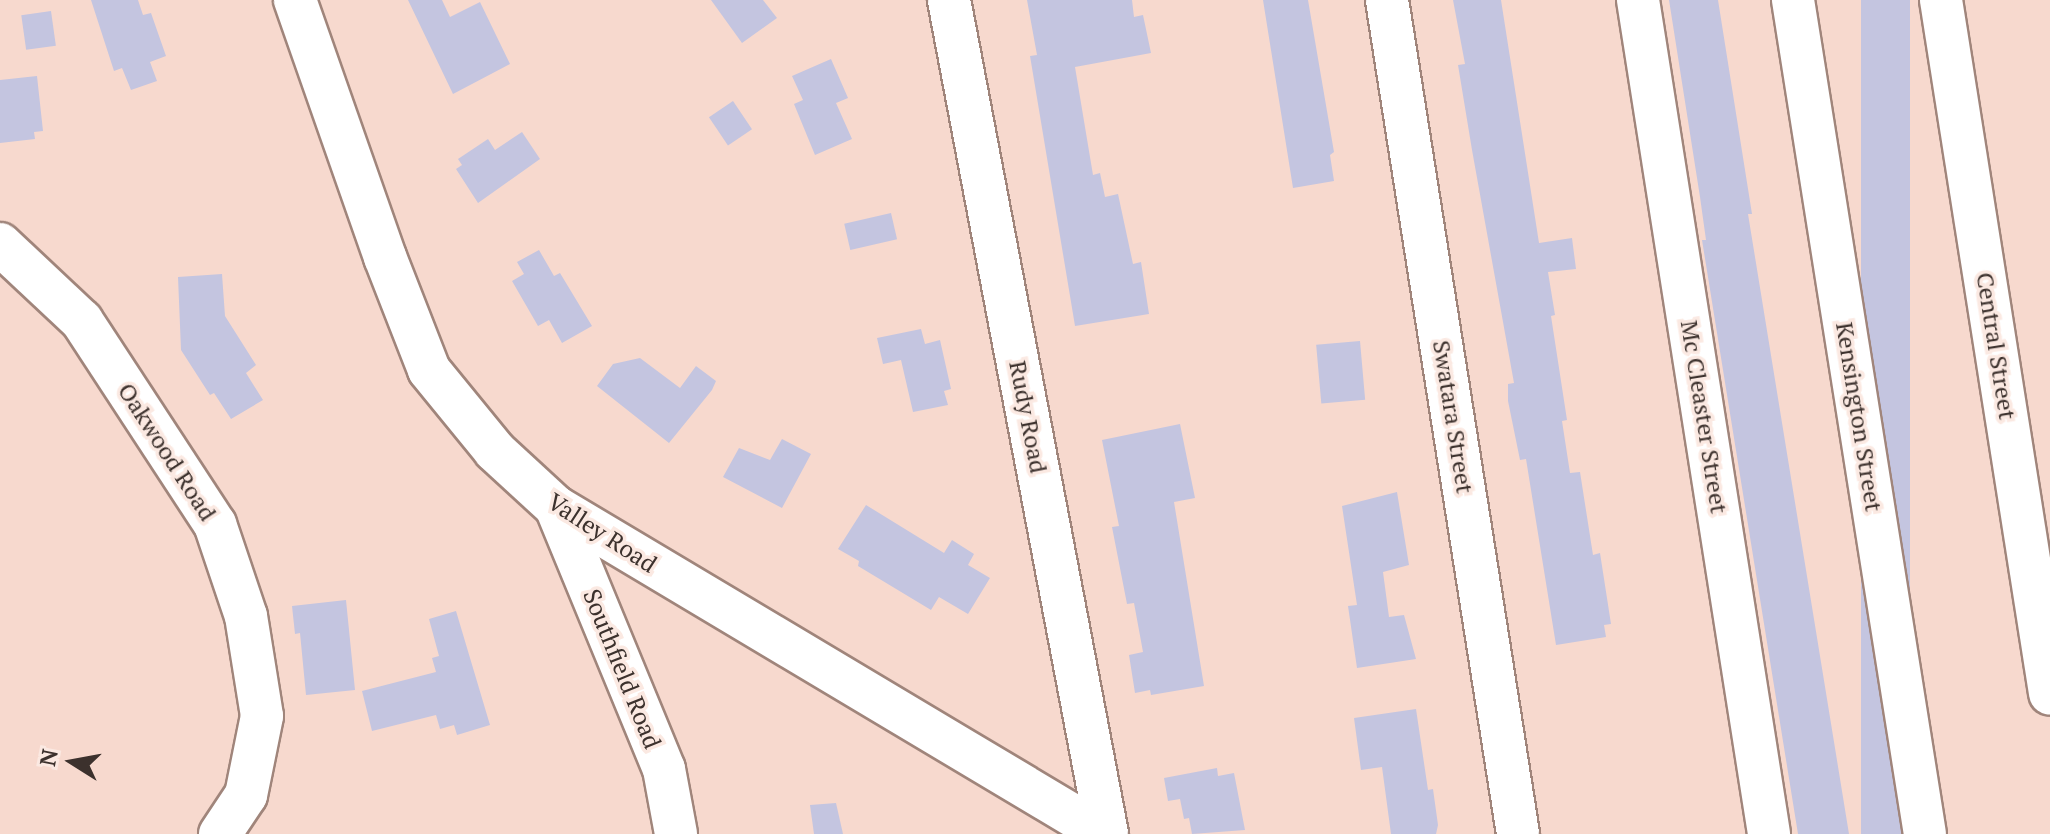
<!DOCTYPE html>
<style>
body{margin:0}
#map{position:relative;width:2050px;height:834px;overflow:hidden;background:#f7d9ce;font-family:"PT Serif",serif}
div>[style]{position:absolute}
[style*='--x']{left:calc(var(--x)*1px);top:calc(var(--y)*1px);width:calc(var(--w)*1px);rotate:calc(var(--a)*1deg)}
.building>*{inset:0;background:#c4c5e0;transform-origin:0 0}
.roads{filter:drop-shadow(2px 0 #a0857b) drop-shadow(-2px 0 #a0857b) drop-shadow(0 2px #a0857b) drop-shadow(0 -2px #a0857b)}
.minor>*{height:42px;margin:-21px;padding:0 21px;transform-origin:21px;border-radius:21px;background:#fff}
span{translate:-50% -50%;white-space:nowrap;text-align:center;line-height:1.15;-webkit-text-stroke:7px #fbe9e2;paint-order:stroke}
.street-label{font-size:24px;color:#3c312d}
.north{position:absolute;left:32px;top:722px;width:80px;height:80px;-webkit-text-stroke:6px #fbe9e2;paint-order:stroke;rotate:281deg;font-size:22px;font-weight:700;line-height:32px;text-align:center;color:#3c312d}
.north::after{content:'';display:block;margin:auto;width:28px;height:36px;background:#3c312d;clip-path:polygon(50% 0,100% 100%,50% 72%,0 100%)}
</style>
<div id="map">
<div class="building">
<div style="clip-path:polygon(91px 0,138px 0,143px 15px,151px 13px,166px 56px,150px 62px,157px 81px,131px 90px,122px 68px,114px 71px)"></div>
<div style="clip-path:polygon(408px 0,442px 0,450px 17px,480px 2px,510px 64px,453px 94px)"></div>
<div style="clip-path:polygon(711px 0,763px 0,777px 18px,742px 43px)"></div>
<div style="clip-path:polygon(1027px 0,1132px 0,1134px 17px,1143px 15px,1151px 53px,1075px 67px,1093px 175px,1100px 173px,1105px 197px,1118px 194px,1133px 264px,1141px 262px,1149px 314px,1075px 326px,1030px 56px,1037px 55px)"></div>
<div style="clip-path:polygon(1263px 0,1308px 0,1334px 152px,1330px 155px,1334px 181px,1293px 188px)"></div>
<div style="clip-path:polygon(1453px 0,1501px 0,1539px 243px,1572px 238px,1576px 269px,1548px 272px,1555px 315px,1551px 316px,1567px 420px,1562px 421px,1570px 473px,1580px 472px,1593px 555px,1600px 553px,1611px 624px,1604px 625px,1606px 637px,1556px 645px,1526px 459px,1520px 460px,1508px 401px,1508px 384px,1514px 383px,1472px 150px,1458px 65px,1465px 64px)"></div>
<div style="clip-path:polygon(1669px 0,1718px 0,1752px 214px,1748px 214px,1849px 834px,1798px 834px,1702px 240px,1706px 240px,1700px 197px)"></div>
<div style="left:1861px;top:0;width:49px;height:844px"></div>
<div style="left:51px;top:11px;width:35px;height:30px;rotate:82deg"></div>
<div style="clip-path:polygon(831px 59px,848px 98px,836px 103px,852px 139px,815px 155px,794px 104px,803px 100px,792px 76px)"></div>
<div style="clip-path:polygon(37px 76px,43px 131px,34px 132px,35px 139px,0 143px,0 80px)"></div>
<div style="left:733px;top:101px;width:34px;height:29px;rotate:56deg"></div>
<div style="clip-path:polygon(522px 132px,540px 159px,478px 203px,456px 169px,462px 165px,458px 159px,488px 139px,495px 150px)"></div>
<div style="left:891px;top:213px;width:27px;height:48px;rotate:77deg"></div>
<div style="clip-path:polygon(539px 250px,554px 276px,560px 273px,592px 326px,562px 343px,549px 320px,538px 326px,512px 281px,524px 274px,517px 262px)"></div>
<div style="clip-path:polygon(222px 274px,225px 316px,256px 365px,246px 373px,263px 400px,231px 419px,214px 393px,210px 395px,181px 350px,178px 277px)"></div>
<div style="clip-path:polygon(921px 329px,925px 344px,940px 340px,951px 389px,944px 391px,948px 405px,913px 412px,901px 360px,883px 364px,877px 338px)"></div>
<div style="left:1360px;top:341px;width:59px;height:44px;rotate:85deg"></div>
<div style="clip-path:polygon(640px 358px,680px 388px,696px 366px,716px 381px,712px 390px,669px 443px,597px 386px,613px 364px)"></div>
<div style="clip-path:polygon(1180px 424px,1195px 498px,1174px 502px,1204px 686px,1151px 695px,1150px 690px,1135px 693px,1129px 655px,1143px 652px,1134px 603px,1127px 604px,1112px 527px,1119px 526px,1102px 440px)"></div>
<div style="clip-path:polygon(782px 439px,811px 454px,782px 508px,723px 477px,739px 448px,770px 460px)"></div>
<div style="clip-path:polygon(1397px 492px,1409px 565px,1383px 572px,1389px 617px,1404px 615px,1416px 659px,1357px 668px,1348px 606px,1357px 605px,1342px 506px)"></div>
<div style="clip-path:polygon(866px 505px,944px 553px,952px 540px,974px 554px,968px 565px,990px 578px,968px 614px,939px 597px,931px 610px,858px 566px,859px 561px,838px 549px)"></div>
<div style="clip-path:polygon(346px 600px,355px 690px,306px 695px,300px 633px,295px 634px,292px 606px)"></div>
<div style="clip-path:polygon(456px 611px,490px 725px,457px 735px,454px 725px,440px 729px,436px 715px,372px 731px,362px 691px,436px 672px,432px 658px,439px 656px,429px 619px)"></div>
<div style="clip-path:polygon(1416px 709px,1428px 790px,1433px 789px,1438px 825px,1436px 834px,1391px 834px,1382px 767px,1361px 770px,1354px 718px)"></div>
<div style="clip-path:polygon(1217px 768px,1218px 776px,1234px 773px,1245px 830px,1192px 834px,1189px 818px,1184px 819px,1180px 799px,1168px 801px,1164px 778px)"></div>
<div style="clip-path:polygon(836px 803px,843px 834px,814px 834px,810px 805px)"></div>
</div>
<div class="roads">
<div class="minor">
<div style="--x:295;--y:0;--w:272;--a:70.7"></div>
<div style="--x:385;--y:257;--w:121;--a:68.7"></div>
<div style="--x:429;--y:370;--w:104;--a:50.8"></div>
<div style="--x:495;--y:451;--w:83;--a:42.6"></div>
<div style="--x:556;--y:507;--w:638;--a:30.83"></div>
<div style="--x:949;--y:0;--w:849;--a:79.27"></div>
<div style="--x:1387;--y:0;--w:844;--a:81.07"></div>
<div style="--x:1638;--y:0;--w:844;--a:81.07"></div>
<div style="--x:1793;--y:0;--w:844;--a:81.01"></div>
<div style="--x:1941;--y:0;--w:702;--a:81.06"></div>
<div style="--x:0;--y:244;--w:112;--a:43.2"></div>
<div style="--x:82;--y:321;--w:243;--a:56.8"></div>
<div style="--x:215;--y:524;--w:97;--a:71.4"></div>
<div style="--x:246;--y:616;--w:101;--a:80.9"></div>
<div style="--x:262;--y:716;--w:81;--a:101.4"></div>
<div style="--x:246;--y:795;--w:47;--a:123.7"></div>
<div style="--x:556;--y:507;--w:283;--a:67.6"></div>
<div style="--x:664;--y:769;--w:66;--a:79.5"></div>
</div>
</div>
<div class="street-label">
<span style="left:1996px;top:346px;rotate:81deg">Central Street</span>
<span style="left:1028px;top:417px;rotate:79deg">Rudy Road</span>
<span style="left:1453px;top:417px;rotate:81deg">Swatara Street</span>
<span style="left:1704px;top:417px;rotate:81deg">Mc Cleaster Street</span>
<span style="left:1859px;top:417px;rotate:81deg">Kensington Street</span>
<span style="left:167px;top:452px;rotate:57deg">Oakwood Road</span>
<span style="left:602px;top:533px;rotate:33deg">Valley Road</span>
<span style="left:622px;top:669px;rotate:68deg">Southfield Road</span>
</div>
<div class="north">N</div>
</div>
